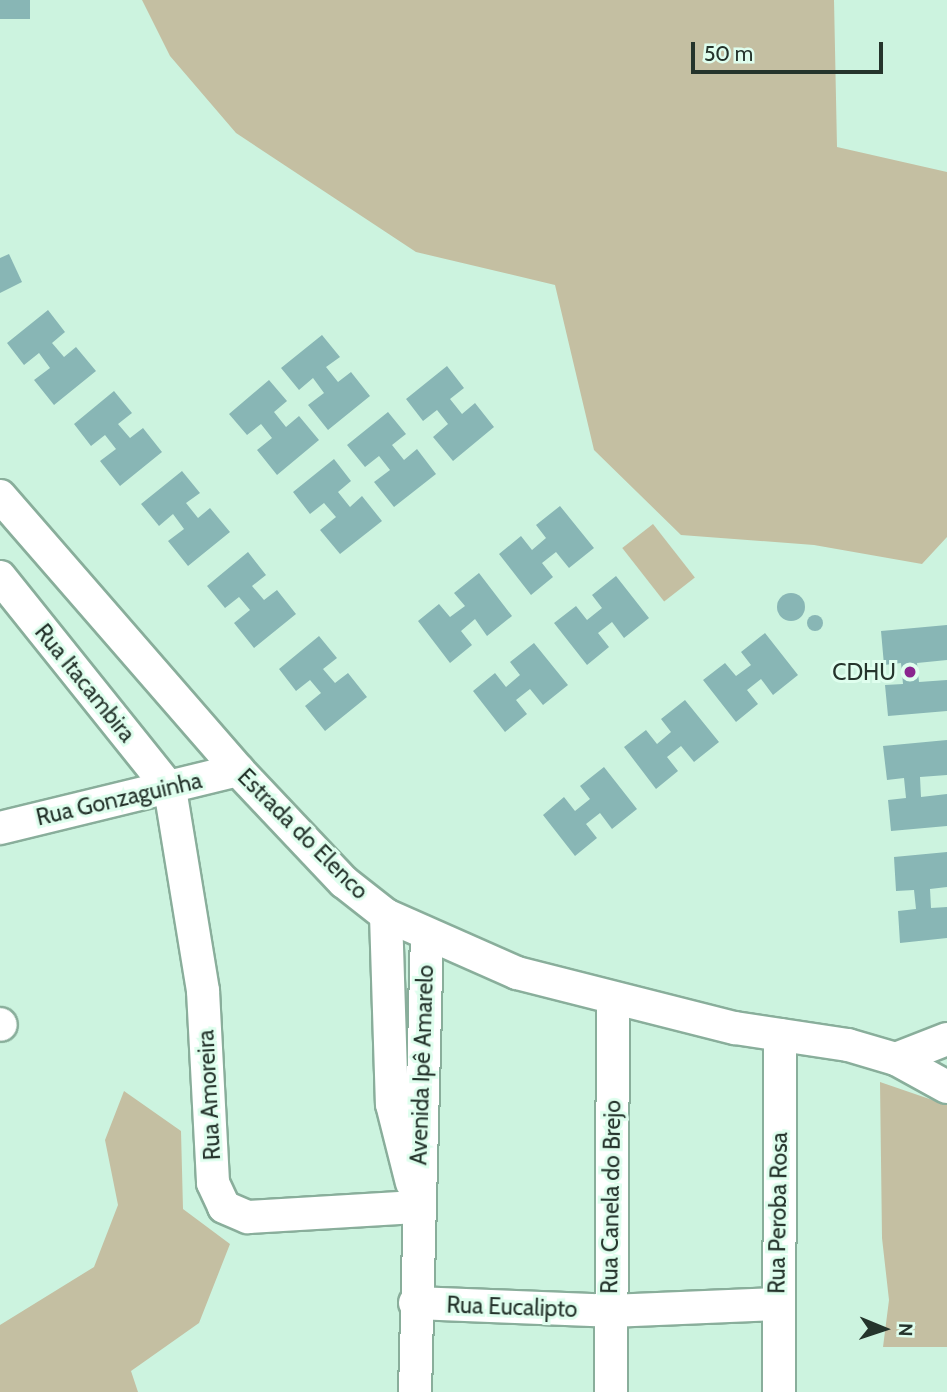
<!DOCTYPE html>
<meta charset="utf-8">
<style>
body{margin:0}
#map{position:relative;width:947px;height:1392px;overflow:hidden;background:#ccf3df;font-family:Cabin,sans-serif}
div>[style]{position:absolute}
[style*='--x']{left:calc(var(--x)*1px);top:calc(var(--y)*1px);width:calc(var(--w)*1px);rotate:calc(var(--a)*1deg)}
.green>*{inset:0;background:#c4bfa2;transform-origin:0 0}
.building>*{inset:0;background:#88b6b5;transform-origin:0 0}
.round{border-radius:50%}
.roads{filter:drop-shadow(2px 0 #89ae9b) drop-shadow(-2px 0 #89ae9b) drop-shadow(0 2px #89ae9b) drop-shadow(0 -2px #89ae9b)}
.minor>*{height:32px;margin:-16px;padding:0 16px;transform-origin:16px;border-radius:16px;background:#fff}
.dots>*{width:19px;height:19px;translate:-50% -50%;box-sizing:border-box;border:4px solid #dffeee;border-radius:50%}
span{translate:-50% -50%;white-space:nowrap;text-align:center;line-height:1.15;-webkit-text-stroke:6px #dffeee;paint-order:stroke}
.poi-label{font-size:23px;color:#25342c}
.right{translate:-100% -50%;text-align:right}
.street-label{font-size:23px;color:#25342c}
.north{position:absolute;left:849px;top:1294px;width:70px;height:70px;-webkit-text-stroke:5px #dffeee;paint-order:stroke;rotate:92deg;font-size:19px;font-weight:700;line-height:28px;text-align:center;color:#25342c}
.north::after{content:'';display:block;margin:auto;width:24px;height:32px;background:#25342c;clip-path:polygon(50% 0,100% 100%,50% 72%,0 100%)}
.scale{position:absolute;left:691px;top:42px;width:192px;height:32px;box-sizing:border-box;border:4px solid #25342c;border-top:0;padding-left:9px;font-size:21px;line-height:24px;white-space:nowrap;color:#25342c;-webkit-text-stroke:5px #dffeee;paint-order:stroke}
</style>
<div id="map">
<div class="green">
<div style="clip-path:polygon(142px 0,834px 0,837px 147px,947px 172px,947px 537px,922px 564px,814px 545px,681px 535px,594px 450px,555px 285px,416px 252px,236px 133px,170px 56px)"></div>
<div style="left:653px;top:524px;width:68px;height:39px;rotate:52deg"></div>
<div style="clip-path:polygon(880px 1082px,947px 1105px,947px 1347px,883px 1347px,889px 1300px,882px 1238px)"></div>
<div style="clip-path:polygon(124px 1091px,181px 1131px,183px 1209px,230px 1244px,199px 1323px,131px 1371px,138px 1392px,0 1392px,0 1325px,94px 1267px,118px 1205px,105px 1140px)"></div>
</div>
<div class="building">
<div style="left:0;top:0;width:30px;height:19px"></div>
<div style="clip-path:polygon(9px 254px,22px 282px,0 293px,0 258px)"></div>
<div style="clip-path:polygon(48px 310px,65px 332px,52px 343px,64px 357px,76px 347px,96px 371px,54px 405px,34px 380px,50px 368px,39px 353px,24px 365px,7px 343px)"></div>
<div style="clip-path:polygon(322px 335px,340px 357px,326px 367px,338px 382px,351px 372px,370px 396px,328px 430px,308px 405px,324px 393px,313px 378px,299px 390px,281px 368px)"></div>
<div style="clip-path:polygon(447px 366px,464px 388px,450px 399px,462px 414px,475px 403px,494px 427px,453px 461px,433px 437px,448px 424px,437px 410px,423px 421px,406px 399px)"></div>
<div style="clip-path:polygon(269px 380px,287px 401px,274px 412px,286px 427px,299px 416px,319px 440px,277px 475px,257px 450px,272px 438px,261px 424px,247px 435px,229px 414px)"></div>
<div style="clip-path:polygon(114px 391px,132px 413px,118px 424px,130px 438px,143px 428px,162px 452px,120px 486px,100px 461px,116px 449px,105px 435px,91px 446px,74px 424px)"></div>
<div style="clip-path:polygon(388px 412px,406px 434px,392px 445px,404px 460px,417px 449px,436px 474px,394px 507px,374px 482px,390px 470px,379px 456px,365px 467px,347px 445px)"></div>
<div style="clip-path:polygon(334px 459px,351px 481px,338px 492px,350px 507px,362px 496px,382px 521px,340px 554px,320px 530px,336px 517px,324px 503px,310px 514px,293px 492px)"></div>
<div style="clip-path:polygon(182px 471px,200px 493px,186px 503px,198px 518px,210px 508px,230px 532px,188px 566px,168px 541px,184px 529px,173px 514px,159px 526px,141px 504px)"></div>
<div style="clip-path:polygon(560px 506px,594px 548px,569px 568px,556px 552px,542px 563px,553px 577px,531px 595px,499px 554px,521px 536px,532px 550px,546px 538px,536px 525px)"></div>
<div style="clip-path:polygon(248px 552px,266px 575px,252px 586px,264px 600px,277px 590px,296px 614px,254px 648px,234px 623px,250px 610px,239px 597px,225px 608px,207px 586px)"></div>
<div style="clip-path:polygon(479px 573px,512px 616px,487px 636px,475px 619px,461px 631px,472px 645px,450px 663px,418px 621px,439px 604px,450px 617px,465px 606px,454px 593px)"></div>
<div style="clip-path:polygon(616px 576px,649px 618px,624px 638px,612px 622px,598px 633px,609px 647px,587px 665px,554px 623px,576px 606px,587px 620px,602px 608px,592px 595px)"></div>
<div class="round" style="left:777px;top:593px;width:28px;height:28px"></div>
<div class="round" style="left:807px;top:615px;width:16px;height:16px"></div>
<div style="clip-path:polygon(947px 625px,947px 660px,917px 663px,919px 682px,947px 680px,947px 711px,888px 716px,885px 685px,903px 684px,901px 663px,884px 665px,881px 631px)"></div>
<div style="clip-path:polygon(765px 633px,798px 675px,773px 695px,761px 679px,747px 690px,758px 704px,736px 722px,703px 680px,725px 663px,736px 676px,751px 665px,741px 652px)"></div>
<div style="clip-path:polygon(319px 636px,337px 658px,323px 669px,335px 683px,348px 673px,367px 697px,325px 731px,305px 706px,321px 693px,310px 680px,296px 691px,279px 669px)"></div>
<div style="clip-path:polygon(534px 643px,568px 685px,543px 705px,530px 689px,516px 700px,527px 714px,505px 732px,473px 691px,495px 673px,506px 687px,520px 675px,510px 662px)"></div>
<div style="clip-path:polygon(685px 700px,719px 742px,694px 762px,681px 746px,667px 757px,678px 771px,656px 789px,624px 747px,646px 730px,657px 744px,671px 732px,661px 719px)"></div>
<div style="clip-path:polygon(947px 740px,947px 775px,920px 777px,921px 797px,947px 794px,947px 826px,891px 831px,888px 800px,906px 798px,904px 778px,887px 780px,883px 746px)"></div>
<div style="clip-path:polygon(604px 767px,637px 809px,612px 829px,600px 813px,586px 824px,597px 838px,575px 856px,543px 815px,564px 797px,575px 811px,590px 799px,580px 786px)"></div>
<div style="clip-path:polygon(947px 852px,947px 887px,930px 889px,931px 908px,947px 907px,947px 938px,900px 943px,898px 911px,916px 909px,914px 890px,896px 891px,894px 857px)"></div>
</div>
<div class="roads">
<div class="minor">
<div style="--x:0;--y:496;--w:363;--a:49"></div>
<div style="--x:238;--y:770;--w:154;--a:46.6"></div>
<div style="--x:344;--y:882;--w:53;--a:38.2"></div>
<div style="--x:386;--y:915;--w:143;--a:23.9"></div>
<div style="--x:517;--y:973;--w:225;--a:14.2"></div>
<div style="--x:735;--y:1028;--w:114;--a:8.6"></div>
<div style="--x:848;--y:1045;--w:50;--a:16.3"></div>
<div style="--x:896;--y:1059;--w:58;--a:28.8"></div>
<div style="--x:0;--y:577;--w:272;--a:51.3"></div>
<div style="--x:170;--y:789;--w:205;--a:80.7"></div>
<div style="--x:203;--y:991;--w:192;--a:87"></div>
<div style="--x:213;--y:1183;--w:26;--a:65"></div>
<div style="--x:224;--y:1207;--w:26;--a:23"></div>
<div style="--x:248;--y:1217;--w:169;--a:-3.4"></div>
<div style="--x:0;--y:828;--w:245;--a:-13.7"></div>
<div style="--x:386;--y:915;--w:189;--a:88.2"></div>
<div style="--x:392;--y:1104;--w:81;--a:75.8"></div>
<div style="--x:0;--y:1024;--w:1;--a:45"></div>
<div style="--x:896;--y:1059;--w:55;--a:-21.4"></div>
<div style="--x:415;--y:1303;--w:195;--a:2.3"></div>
<div style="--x:610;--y:1311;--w:167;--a:-2.4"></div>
<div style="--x:415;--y:1392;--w:457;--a:-88.5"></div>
<div style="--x:611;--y:1392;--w:391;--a:-89.7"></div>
<div style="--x:779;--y:1392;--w:357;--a:-89.8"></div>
</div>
</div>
<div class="dots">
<div style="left:910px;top:672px;background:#8a278f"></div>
</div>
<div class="poi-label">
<span class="right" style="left:896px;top:672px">CDHU</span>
</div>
<div class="street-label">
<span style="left:85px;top:683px;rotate:51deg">Rua Itacambira</span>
<span style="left:119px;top:799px;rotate:-13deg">Rua Gonzaguinha</span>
<span style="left:303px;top:834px;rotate:45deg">Estrada do Elenco</span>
<span style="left:422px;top:1065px;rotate:-88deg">Avenida Ipê Amarelo</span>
<span style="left:209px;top:1095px;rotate:-93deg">Rua Amoreira</span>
<span style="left:611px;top:1197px;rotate:-89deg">Rua Canela do Brejo</span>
<span style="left:778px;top:1213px;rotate:-89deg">Rua Peroba Rosa</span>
<span style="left:512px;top:1307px;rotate:2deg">Rua Eucalipto</span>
</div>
<div class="north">N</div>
<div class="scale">50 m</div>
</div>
